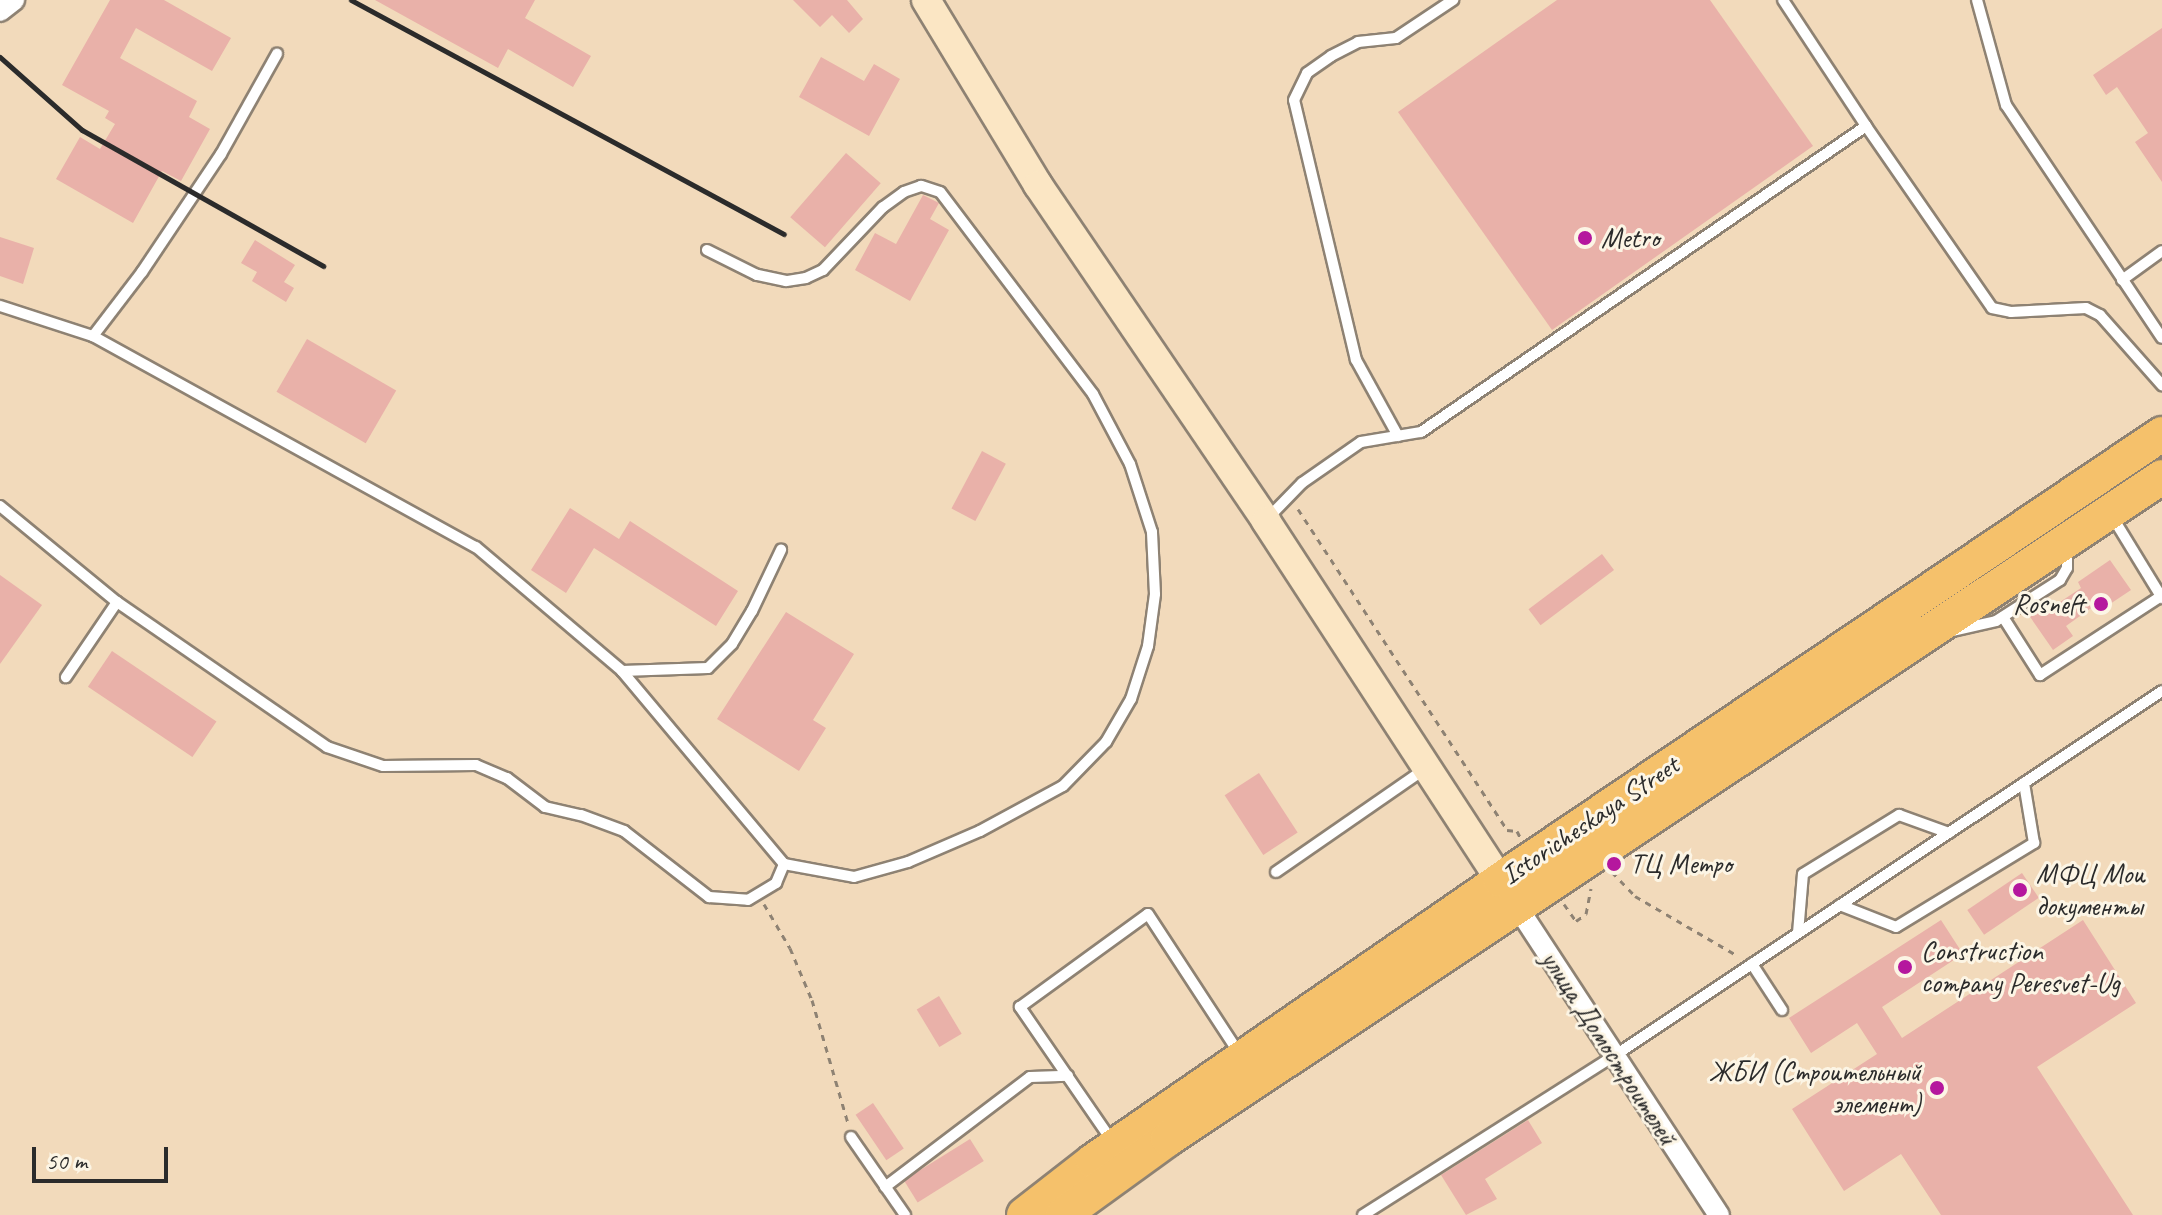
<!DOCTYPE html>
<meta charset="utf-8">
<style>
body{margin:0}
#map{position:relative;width:2162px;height:1215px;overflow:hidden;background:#f2dabb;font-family:Caveat,sans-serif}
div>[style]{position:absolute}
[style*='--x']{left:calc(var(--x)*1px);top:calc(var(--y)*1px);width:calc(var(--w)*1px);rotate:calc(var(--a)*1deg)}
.building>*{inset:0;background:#e9b1a9;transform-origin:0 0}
.path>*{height:3px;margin-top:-1.5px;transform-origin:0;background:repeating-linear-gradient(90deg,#8e8273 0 6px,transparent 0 12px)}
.roads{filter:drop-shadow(2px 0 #8e8273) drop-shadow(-2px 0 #8e8273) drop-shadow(0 2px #8e8273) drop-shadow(0 -2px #8e8273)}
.service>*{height:10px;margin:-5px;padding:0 5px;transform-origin:5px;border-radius:5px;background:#fff}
.minor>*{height:20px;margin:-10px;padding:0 10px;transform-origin:10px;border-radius:10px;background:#fff}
.secondary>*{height:28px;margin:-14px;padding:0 14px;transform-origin:14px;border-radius:14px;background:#fbe6c4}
.trunk>*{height:34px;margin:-17px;padding:0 17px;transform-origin:17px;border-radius:17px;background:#f5c16b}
.rail>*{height:5px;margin:-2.5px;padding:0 2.5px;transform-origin:2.5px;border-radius:2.5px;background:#2b2b2b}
.dots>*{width:22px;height:22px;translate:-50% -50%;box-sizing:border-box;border:4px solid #fcf5e5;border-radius:50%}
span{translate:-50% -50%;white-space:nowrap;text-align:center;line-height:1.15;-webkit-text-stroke:6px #fcf5e5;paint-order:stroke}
.poi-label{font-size:28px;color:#2b2b2b}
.left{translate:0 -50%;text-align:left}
.right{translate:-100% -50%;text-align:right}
.street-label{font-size:28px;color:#2b2b2b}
.scale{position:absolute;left:32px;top:1147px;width:136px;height:36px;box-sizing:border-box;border:4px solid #2b2b2b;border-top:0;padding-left:10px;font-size:24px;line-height:28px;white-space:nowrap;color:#2b2b2b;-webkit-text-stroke:6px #fcf5e5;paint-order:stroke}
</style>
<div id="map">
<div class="building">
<div style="clip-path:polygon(110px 0,164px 0,231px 38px,212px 71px,136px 28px,120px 58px,197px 101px,189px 117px,210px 129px,181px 181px,162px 171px,133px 223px,56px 179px,80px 137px,100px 149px,115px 124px,105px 118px,109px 111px,62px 85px)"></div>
<div style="clip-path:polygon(375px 0,535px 0,525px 18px,591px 56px,573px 87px,508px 49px,498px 68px)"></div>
<div style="clip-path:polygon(793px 0,847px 0,863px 19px,849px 33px,832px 15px,820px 27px)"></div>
<div style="clip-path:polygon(1557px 0,1710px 0,1813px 146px,1552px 330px,1398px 112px)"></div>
<div style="clip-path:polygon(2162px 28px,2162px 182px,2135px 142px,2148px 133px,2117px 87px,2106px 95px,2093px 75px)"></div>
<div style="clip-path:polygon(821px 57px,864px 81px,874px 64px,900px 79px,869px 136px,799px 97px)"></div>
<div style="left:846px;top:153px;width:46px;height:85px;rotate:41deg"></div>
<div style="clip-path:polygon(923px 195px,939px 203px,930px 219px,949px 230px,910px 301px,855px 270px,875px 233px,896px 244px)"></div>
<div style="clip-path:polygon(0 237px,34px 248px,23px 284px,0 276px)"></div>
<div style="clip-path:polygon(255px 240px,295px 265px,284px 282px,294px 288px,286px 302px,252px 281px,257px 272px,241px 263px)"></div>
<div style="left:307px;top:339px;width:103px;height:61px;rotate:30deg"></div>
<div style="left:982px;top:451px;width:27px;height:65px;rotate:28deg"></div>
<div style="clip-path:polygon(570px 508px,619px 539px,630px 521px,738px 591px,716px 626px,594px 548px,566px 593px,531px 570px)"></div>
<div style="left:1602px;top:554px;width:20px;height:92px;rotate:53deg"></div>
<div style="clip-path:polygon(2110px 560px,2131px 590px,2098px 612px,2094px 606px,2066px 626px,2073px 636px,2053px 650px,2026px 611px,2048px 597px,2054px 606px,2081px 588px,2078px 582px)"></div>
<div style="clip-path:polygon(0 575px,42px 605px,0 664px)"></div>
<div style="clip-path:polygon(786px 612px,854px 654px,813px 720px,826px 728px,799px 771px,717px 719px)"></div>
<div style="left:112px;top:651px;width:126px;height:43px;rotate:34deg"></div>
<div style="left:1259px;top:773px;width:71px;height:41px;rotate:57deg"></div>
<div style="left:2022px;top:873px;width:30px;height:66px;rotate:56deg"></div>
<div style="clip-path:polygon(1941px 920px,1963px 954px,1882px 1007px,1902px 1038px,2083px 920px,2136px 1003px,2037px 1067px,2133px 1215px,1941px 1215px,1901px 1154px,1844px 1191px,1792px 1109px,1877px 1054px,1857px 1023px,1811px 1053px,1789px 1018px)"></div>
<div style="left:939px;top:996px;width:44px;height:26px;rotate:59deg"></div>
<div style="left:873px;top:1103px;width:55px;height:21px;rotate:56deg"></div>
<div style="clip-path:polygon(1528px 1120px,1542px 1143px,1485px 1179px,1497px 1199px,1466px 1215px,1441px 1175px)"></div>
<div style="left:970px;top:1139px;width:26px;height:78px;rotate:58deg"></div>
</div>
<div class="path">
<div style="--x:1298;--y:509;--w:383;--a:56.9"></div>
<div style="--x:1507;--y:830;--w:10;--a:6"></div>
<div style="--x:1517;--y:831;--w:7;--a:63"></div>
<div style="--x:1612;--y:872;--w:33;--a:46"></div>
<div style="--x:1635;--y:896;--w:119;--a:30.2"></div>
<div style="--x:764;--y:904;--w:51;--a:59.4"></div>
<div style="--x:790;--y:948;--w:56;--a:67.1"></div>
<div style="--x:812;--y:1000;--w:128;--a:73.7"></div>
<div style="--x:1564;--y:904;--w:21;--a:55"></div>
<div style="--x:1576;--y:921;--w:12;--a:-35"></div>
<div style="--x:1586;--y:914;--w:26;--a:-79"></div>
</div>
<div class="roads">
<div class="service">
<div style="--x:1783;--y:0;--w:151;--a:56.6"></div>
<div style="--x:1977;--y:0;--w:109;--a:74.6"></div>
<div style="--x:2006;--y:105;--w:280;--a:56.2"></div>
<div style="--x:2122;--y:280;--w:49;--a:-35.9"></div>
<div style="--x:0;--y:306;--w:98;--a:17.9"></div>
<div style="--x:93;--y:336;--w:437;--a:28.9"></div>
<div style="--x:476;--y:547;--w:192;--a:40.3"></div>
<div style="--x:622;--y:671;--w:252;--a:50"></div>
<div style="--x:784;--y:864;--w:71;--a:10.5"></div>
<div style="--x:854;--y:877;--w:56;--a:-15.5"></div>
<div style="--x:908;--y:862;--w:78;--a:-23.3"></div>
<div style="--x:980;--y:831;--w:94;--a:-28.5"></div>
<div style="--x:1063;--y:786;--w:62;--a:-45.7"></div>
<div style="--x:1106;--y:742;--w:50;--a:-59.8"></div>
<div style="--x:1131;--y:699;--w:56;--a:-72.2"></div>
<div style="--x:1148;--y:646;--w:52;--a:-82.3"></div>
<div style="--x:1155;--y:594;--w:62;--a:-92.8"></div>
<div style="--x:1152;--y:532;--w:71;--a:-107.9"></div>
<div style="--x:1130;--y:464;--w:79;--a:-117.9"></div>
<div style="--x:1093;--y:394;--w:253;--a:-127.1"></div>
<div style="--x:940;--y:192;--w:20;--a:-162"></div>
<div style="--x:921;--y:186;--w:18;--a:161"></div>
<div style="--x:904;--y:192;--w:26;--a:144"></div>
<div style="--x:883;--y:207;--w:87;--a:133.6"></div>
<div style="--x:823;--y:270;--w:19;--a:155"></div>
<div style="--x:806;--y:278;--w:20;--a:171"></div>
<div style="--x:786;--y:281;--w:30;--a:-168"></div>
<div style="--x:757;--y:275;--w:56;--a:-153.4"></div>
<div style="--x:93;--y:336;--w:81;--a:-52.6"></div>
<div style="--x:142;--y:272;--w:142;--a:-56.2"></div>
<div style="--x:221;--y:154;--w:115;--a:-60.8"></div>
<div style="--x:1398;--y:436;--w:87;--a:-118.9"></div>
<div style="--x:1356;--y:360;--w:267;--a:-103.4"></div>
<div style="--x:1294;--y:100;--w:30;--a:-64"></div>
<div style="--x:1307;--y:73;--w:29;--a:-35"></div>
<div style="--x:1331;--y:56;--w:30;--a:-27"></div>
<div style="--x:1358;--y:42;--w:38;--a:-6"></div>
<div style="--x:1396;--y:38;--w:69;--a:-33.7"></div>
<div style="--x:0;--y:506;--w:151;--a:39.4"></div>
<div style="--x:117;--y:602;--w:91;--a:124.2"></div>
<div style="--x:1268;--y:518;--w:49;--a:-45.8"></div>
<div style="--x:1302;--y:483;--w:72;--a:-34.8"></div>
<div style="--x:1361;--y:442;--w:61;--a:-9.5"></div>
<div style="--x:1421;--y:432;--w:540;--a:-34.51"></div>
<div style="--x:1866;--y:126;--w:221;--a:55.3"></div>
<div style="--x:1992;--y:308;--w:19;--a:12"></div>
<div style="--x:2011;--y:312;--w:75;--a:-3.1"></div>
<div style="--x:2086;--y:308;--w:16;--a:27"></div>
<div style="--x:2100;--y:315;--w:94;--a:48.5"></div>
<div style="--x:2113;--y:518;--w:94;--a:58.5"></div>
<div style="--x:117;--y:602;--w:255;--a:34.6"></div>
<div style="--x:327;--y:747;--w:59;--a:18.7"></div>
<div style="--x:383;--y:766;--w:93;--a:-0.6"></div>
<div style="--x:476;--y:765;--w:34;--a:23"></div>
<div style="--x:507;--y:778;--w:48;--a:37.3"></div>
<div style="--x:545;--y:807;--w:37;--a:13"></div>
<div style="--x:581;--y:815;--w:46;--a:20.4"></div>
<div style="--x:624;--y:831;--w:108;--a:37.8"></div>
<div style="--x:709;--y:897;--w:39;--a:4"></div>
<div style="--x:748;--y:900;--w:33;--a:-31"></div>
<div style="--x:776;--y:883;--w:21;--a:-67"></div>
<div style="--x:2003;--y:617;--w:69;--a:57.5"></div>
<div style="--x:2040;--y:675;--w:145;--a:-33.1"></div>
<div style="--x:1952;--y:631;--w:45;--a:-12.8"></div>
<div style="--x:1996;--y:621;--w:76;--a:-32.6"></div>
<div style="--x:2060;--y:580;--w:14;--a:-60"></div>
<div style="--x:2067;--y:568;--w:20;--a:-90"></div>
<div style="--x:622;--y:671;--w:86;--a:-2"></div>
<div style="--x:708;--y:668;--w:34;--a:-45"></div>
<div style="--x:732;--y:644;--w:39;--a:-59"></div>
<div style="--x:752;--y:611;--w:68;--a:-64.6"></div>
<div style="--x:1276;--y:872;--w:181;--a:-34.7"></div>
<div style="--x:1840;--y:905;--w:60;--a:21.4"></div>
<div style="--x:1896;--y:927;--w:162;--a:-31.3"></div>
<div style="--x:2034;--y:843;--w:61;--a:-99.5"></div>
<div style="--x:1798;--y:933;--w:59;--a:-85.2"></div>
<div style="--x:1803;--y:874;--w:113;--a:-31.6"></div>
<div style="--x:1899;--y:815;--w:53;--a:19.8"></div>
<div style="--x:1752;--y:964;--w:55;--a:56.9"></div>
<div style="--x:851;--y:1137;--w:95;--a:55.3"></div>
<div style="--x:1112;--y:1141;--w:163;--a:-124.5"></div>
<div style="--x:1020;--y:1007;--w:158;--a:-36"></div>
<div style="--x:1148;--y:914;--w:166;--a:56.8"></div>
<div style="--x:885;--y:1187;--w:182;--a:-37.2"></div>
<div style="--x:1030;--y:1077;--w:38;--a:-2"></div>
<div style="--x:1363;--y:1215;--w:297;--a:-32.4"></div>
<div style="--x:1614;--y:1056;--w:658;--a:-33.67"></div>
</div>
<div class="minor">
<div style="--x:0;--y:11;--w:18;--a:-38"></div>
<div style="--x:1518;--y:908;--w:367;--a:56.8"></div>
</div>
<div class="secondary">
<div style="--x:926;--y:0;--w:216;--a:58.8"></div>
<div style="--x:1038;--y:185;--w:406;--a:55.8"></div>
<div style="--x:1266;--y:521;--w:449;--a:56.9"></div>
</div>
<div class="trunk">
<div style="--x:1024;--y:1215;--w:88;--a:-38"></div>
<div style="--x:1093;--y:1161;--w:495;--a:-34.6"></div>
<div style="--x:1500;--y:880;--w:798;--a:-33.97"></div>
<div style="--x:1063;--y:1215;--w:130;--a:-35.9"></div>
<div style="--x:1168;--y:1139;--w:1194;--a:-33.66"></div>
</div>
</div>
<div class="rail">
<div style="--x:351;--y:0;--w:492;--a:28.4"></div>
<div style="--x:0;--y:57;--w:110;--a:41.7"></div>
<div style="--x:82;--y:130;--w:277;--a:29.4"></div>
</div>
<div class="dots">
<div style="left:1585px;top:238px;background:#b5179e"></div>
<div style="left:2101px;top:604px;background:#b5179e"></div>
<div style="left:1614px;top:864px;background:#b5179e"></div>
<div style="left:2020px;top:890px;background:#b5179e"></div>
<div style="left:1905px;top:967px;background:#b5179e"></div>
<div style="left:1937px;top:1088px;background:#b5179e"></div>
</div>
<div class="poi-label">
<span class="left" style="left:1601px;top:238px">Metro</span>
<span class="right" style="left:2085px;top:604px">Rosneft</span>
<span class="left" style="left:1630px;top:864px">ТЦ Метро</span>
<span class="left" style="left:2036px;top:890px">МФЦ Мои<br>документы</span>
<span class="left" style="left:1921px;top:967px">Construction<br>company Peresvet-Ug</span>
<span class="right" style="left:1921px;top:1088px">ЖБИ (Строительный<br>элемент)</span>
</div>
<div class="street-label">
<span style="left:1590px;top:820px;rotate:-34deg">Istoricheskaya Street</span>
<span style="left:1609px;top:1048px;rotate:57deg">улица Домостроителей</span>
</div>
<div class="scale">50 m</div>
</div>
